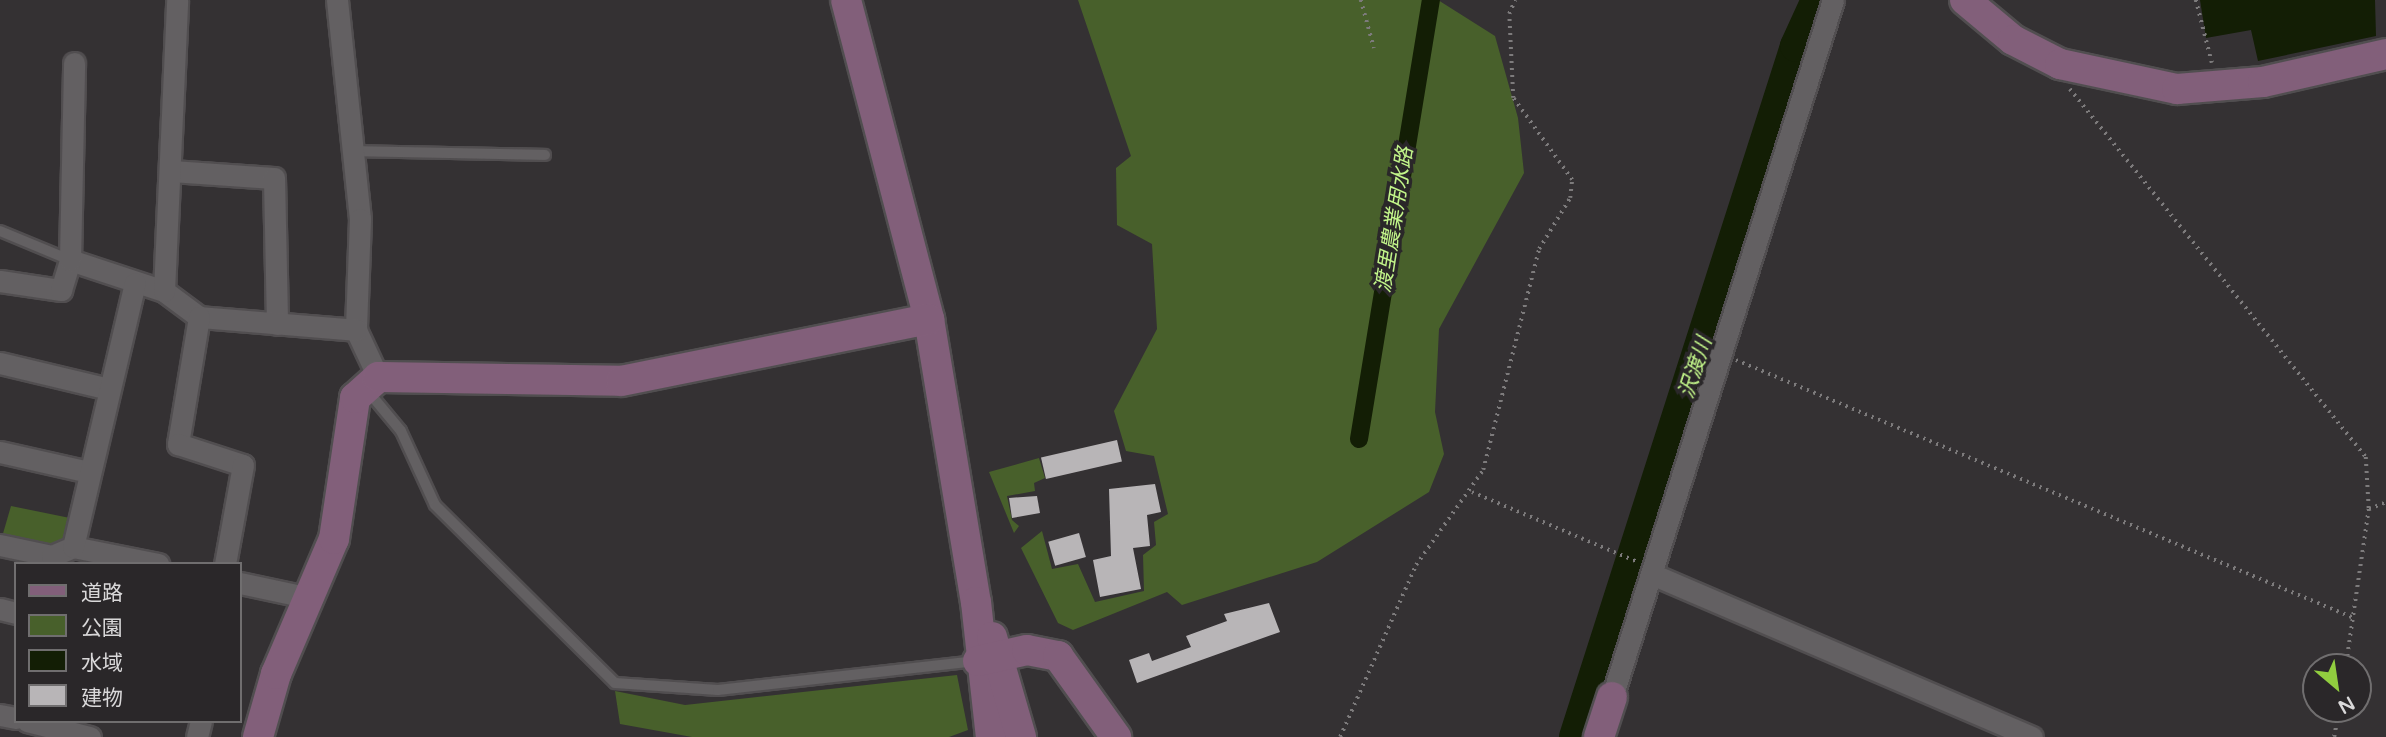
<!DOCTYPE html>
<meta charset="utf-8">
<style>
body{margin:0}
#map{position:relative;width:2386px;height:737px;overflow:hidden;background:#343133;font-family:"Varela Round","Noto Sans JP",sans-serif}
div>[style]{position:absolute}
[style*='--x']{left:calc(var(--x)*1px);top:calc(var(--y)*1px);width:calc(var(--w)*1px);rotate:calc(var(--a)*1deg)}
.green>*{inset:0;background:#48602b}
.water>*{inset:0;background:#131e05}
.canal>*{height:18px;margin:-9px;padding:0 9px;transform-origin:9px;border-radius:9px;background:#131e05}
.river>*{height:32px;margin:-16px;padding:0 16px;transform-origin:16px;border-radius:16px;background:#131e05}
.building>*{inset:0;background:#b8b5b7;transform-origin:0 0}
.path>*{height:3.5px;margin-top:-1.75px;transform-origin:0;background:repeating-linear-gradient(90deg,#7d7b7c 0 2px,transparent 0 7px)}
.roads{filter:drop-shadow(2px 0 #514e50) drop-shadow(-2px 0 #514e50) drop-shadow(0 2px #514e50) drop-shadow(0 -2px #514e50)}
.lane>*{height:10px;margin:-5px;padding:0 5px;transform-origin:5px;border-radius:5px;background:#636062}
.street>*{height:21px;margin:-10.5px;padding:0 10.5px;transform-origin:10.5px;border-radius:10.5px;background:#636062}
.secondary>*{height:30px;margin:-15px;padding:0 15px;transform-origin:15px;border-radius:15px;background:#825f7a}
span{translate:-50% -50%;white-space:nowrap;text-align:center;line-height:1.15;-webkit-text-stroke:7px #2a2729;paint-order:stroke}
.water-label{font-size:21px;color:#c2f58a;font-style:italic}
.legend{position:absolute;left:14px;top:562px;width:228px;height:161px;box-sizing:border-box;background:#2a2729;border:2px solid #706e6f;margin:0;padding:9px 12px;list-style:none;font-size:21px;color:#d9d8d9}
.legend li{display:flex;align-items:center;gap:14px;height:35px}
.legend b{width:35px;border:2px solid #706e6f}
.north{position:absolute;left:2302px;top:653px;width:70px;height:70px;box-sizing:border-box;background:#2a2729;border:2px solid #706e6f;border-radius:50%;rotate:151deg;font-size:19px;font-weight:700;line-height:28px;text-align:center;color:#d9d8d9}
.north::after{content:'';display:block;margin:auto;width:24px;height:32px;background:#91cd3f;clip-path:polygon(50% 0,100% 100%,50% 72%,0 100%)}
</style>
<div id="map">
<div class="green">
<div style="clip-path:polygon(1078px 0,1438px 0,1495px 36px,1518px 118px,1524px 173px,1439px 329px,1435px 412px,1444px 454px,1429px 492px,1317px 562px,1182px 605px,1167px 592px,1073px 630px,1058px 623px,1021px 548px,1042px 531px,1052px 569px,1078px 564px,1095px 602px,1144px 591px,1143px 555px,1156px 545px,1154px 522px,1168px 514px,1154px 456px,1126px 451px,1114px 411px,1157px 329px,1152px 244px,1117px 225px,1116px 168px,1131px 156px)"></div>
<div style="clip-path:polygon(1039px 458px,1045px 478px,1034px 483px,1035px 491px,1007px 496px,1012px 520px,1019px 526px,1014px 533px,989px 472px)"></div>
<div style="clip-path:polygon(11px 506px,70px 518px,66px 540px,53px 547px,2px 537px)"></div>
<div style="clip-path:polygon(957px 675px,968px 730px,949px 737px,692px 737px,620px 724px,615px 691px,685px 705px)"></div>
</div>
<div class="water">
<div style="clip-path:polygon(2200px 0,2375px 0,2376px 36px,2258px 61px,2251px 30px,2206px 38px)"></div>
</div>
<div class="canal">
<div style="--x:1359;--y:439;--w:445;--a:-80.7"></div>
</div>
<div class="river">
<div style="--x:1575;--y:737;--w:725;--a:-72.26"></div>
<div style="--x:1796;--y:46;--w:51;--a:-65.5"></div>
</div>
<div class="building">
<div style="left:1117px;top:440px;width:22px;height:78px;rotate:77deg"></div>
<div style="clip-path:polygon(1155px 484px,1161px 512px,1147px 515px,1150px 546px,1133px 548px,1141px 589px,1100px 597px,1093px 560px,1111px 556px,1109px 489px)"></div>
<div style="clip-path:polygon(1037px 496px,1040px 513px,1012px 518px,1009px 498px)"></div>
<div style="left:1079px;top:533px;width:25px;height:32px;rotate:74deg"></div>
<div style="clip-path:polygon(1269px 603px,1280px 632px,1137px 683px,1129px 660px,1149px 653px,1152px 661px,1191px 647px,1186px 636px,1227px 621px,1224px 614px)"></div>
</div>
<div class="path">
<div style="--x:1361;--y:0;--w:50;--a:74.8"></div>
<div style="--x:2196;--y:0;--w:65;--a:75.7"></div>
<div style="--x:2070;--y:89;--w:472;--a:51.2"></div>
<div style="--x:2366;--y:457;--w:52;--a:86.7"></div>
<div style="--x:2369;--y:509;--w:160;--a:98.3"></div>
<div style="--x:1736;--y:360;--w:670;--a:22.66"></div>
<div style="--x:1472;--y:492;--w:180;--a:22.9"></div>
<div style="--x:2369;--y:509;--w:18;--a:-22"></div>
<div style="--x:1340;--y:737;--w:188;--a:-66.2"></div>
<div style="--x:1416;--y:565;--w:116;--a:-54.8"></div>
<div style="--x:1483;--y:470;--w:228;--a:-75.8"></div>
<div style="--x:1539;--y:249;--w:60;--a:-58.7"></div>
<div style="--x:1570;--y:198;--w:18;--a:-84"></div>
<div style="--x:1572;--y:180;--w:101;--a:-125.7"></div>
<div style="--x:1513;--y:98;--w:84;--a:-92.7"></div>
<div style="--x:1509;--y:14;--w:15;--a:-67"></div>
<div style="--x:2334;--y:737;--w:28;--a:-80"></div>
</div>
<div class="roads">
<div class="lane">
<div style="--x:354;--y:151;--w:191;--a:1.2"></div>
<div style="--x:0;--y:231;--w:76;--a:22.5"></div>
<div style="--x:367;--y:390;--w:53;--a:50.3"></div>
<div style="--x:401;--y:431;--w:81;--a:65.3"></div>
<div style="--x:435;--y:505;--w:253;--a:44.7"></div>
<div style="--x:615;--y:683;--w:103;--a:3.9"></div>
<div style="--x:718;--y:690;--w:262;--a:-6.4"></div>
</div>
<div class="street">
<div style="--x:337;--y:0;--w:220;--a:84"></div>
<div style="--x:360;--y:219;--w:111;--a:92.1"></div>
<div style="--x:356;--y:330;--w:52;--a:64.9"></div>
<div style="--x:171;--y:171;--w:103;--a:3.9"></div>
<div style="--x:274;--y:178;--w:146;--a:88.8"></div>
<div style="--x:70;--y:260;--w:99;--a:18.3"></div>
<div style="--x:164;--y:291;--w:44;--a:36.6"></div>
<div style="--x:199;--y:317;--w:158;--a:4.7"></div>
<div style="--x:0;--y:281;--w:62;--a:8.4"></div>
<div style="--x:61;--y:290;--w:31;--a:-73"></div>
<div style="--x:70;--y:260;--w:197;--a:-88.8"></div>
<div style="--x:164;--y:291;--w:291;--a:-87.4"></div>
<div style="--x:199;--y:317;--w:129;--a:99.4"></div>
<div style="--x:178;--y:444;--w:68;--a:17.9"></div>
<div style="--x:243;--y:465;--w:101;--a:100.3"></div>
<div style="--x:0;--y:363;--w:112;--a:13.4"></div>
<div style="--x:0;--y:452;--w:91;--a:12.7"></div>
<div style="--x:0;--y:545;--w:53;--a:11.9"></div>
<div style="--x:52;--y:556;--w:23;--a:-23"></div>
<div style="--x:73;--y:547;--w:87;--a:11.3"></div>
<div style="--x:73;--y:547;--w:271;--a:-76.8"></div>
<div style="--x:1654;--y:575;--w:411;--a:23.2"></div>
<div style="--x:240;--y:583;--w:72;--a:12.1"></div>
<div style="--x:0;--y:609;--w:16;--a:14"></div>
<div style="--x:1612;--y:697;--w:731;--a:-72.41"></div>
<div style="--x:0;--y:715;--w:16;--a:11"></div>
<div style="--x:27;--y:721;--w:65;--a:14.3"></div>
<div style="--x:197;--y:737;--w:16;--a:-76"></div>
</div>
<div class="secondary">
<div style="--x:846;--y:0;--w:330;--a:75.4"></div>
<div style="--x:929;--y:319;--w:287;--a:80.6"></div>
<div style="--x:976;--y:602;--w:136;--a:83.7"></div>
<div style="--x:1965;--y:0;--w:62;--a:39.8"></div>
<div style="--x:2013;--y:40;--w:53;--a:27.1"></div>
<div style="--x:2060;--y:64;--w:120;--a:12.1"></div>
<div style="--x:2177;--y:89;--w:86;--a:-4.7"></div>
<div style="--x:2263;--y:82;--w:126;--a:-12.8"></div>
<div style="--x:992;--y:637;--w:104;--a:73.8"></div>
<div style="--x:978;--y:661;--w:50;--a:-12.7"></div>
<div style="--x:1027;--y:650;--w:32;--a:11"></div>
<div style="--x:1058;--y:656;--w:100;--a:54.4"></div>
<div style="--x:258;--y:737;--w:66;--a:-74.1"></div>
<div style="--x:276;--y:674;--w:147;--a:-66.8"></div>
<div style="--x:334;--y:539;--w:143;--a:-81.5"></div>
<div style="--x:355;--y:398;--w:31;--a:-42"></div>
<div style="--x:378;--y:377;--w:243;--a:0.9"></div>
<div style="--x:621;--y:381;--w:314;--a:-11.4"></div>
<div style="--x:1599;--y:737;--w:42;--a:-72"></div>
</div>
</div>
<div class="water-label">
<span style="left:1395px;top:220px;rotate:-81deg">渡里農業用水路</span>
<span style="left:1696px;top:368px;rotate:-72deg">沢渡川</span>
</div>
<ul class="legend">
<li><b style="height:9px;background:#825f7a"></b>道路</li>
<li><b style="height:19px;background:#48602b"></b>公園</li>
<li><b style="height:19px;background:#131e05"></b>水域</li>
<li><b style="height:19px;background:#b8b5b7"></b>建物</li>
</ul>
<div class="north">N</div>
</div>
